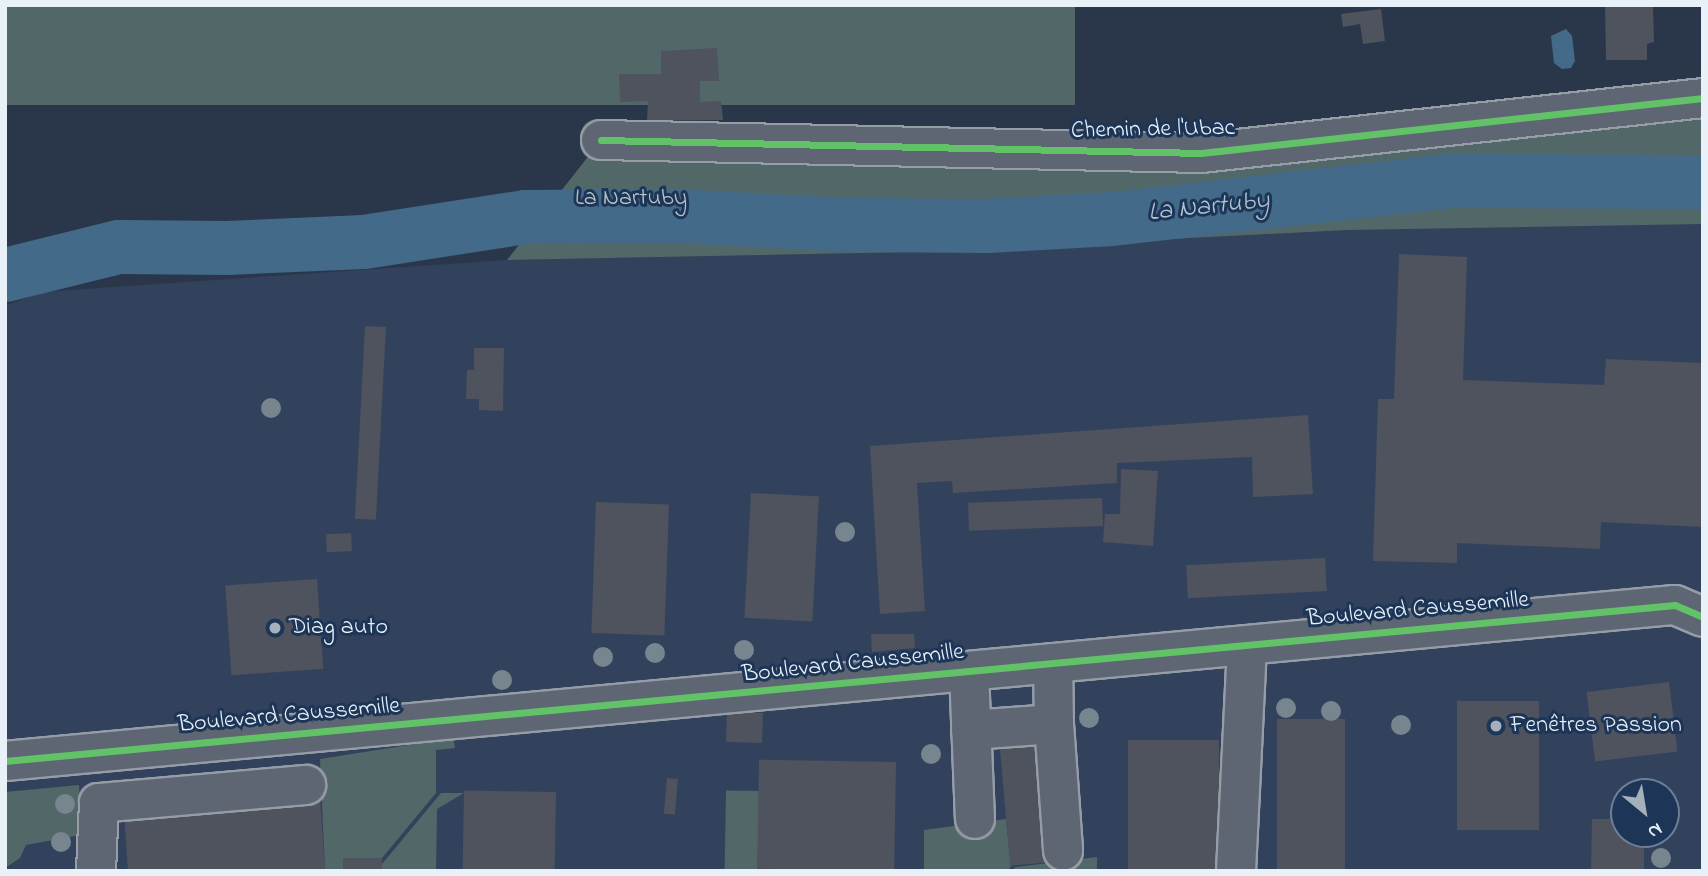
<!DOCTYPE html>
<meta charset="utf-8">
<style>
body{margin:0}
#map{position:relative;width:1708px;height:876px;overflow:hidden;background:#2a374a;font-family:"Indie Flower",sans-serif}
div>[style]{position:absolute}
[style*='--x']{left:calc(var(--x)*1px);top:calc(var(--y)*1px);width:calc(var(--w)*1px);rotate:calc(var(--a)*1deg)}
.built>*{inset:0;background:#33425c}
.green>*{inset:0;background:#526767;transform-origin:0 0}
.water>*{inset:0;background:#446a89}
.river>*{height:54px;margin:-27px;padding:0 27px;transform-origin:27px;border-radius:27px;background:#446a89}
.building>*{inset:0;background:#4e535e;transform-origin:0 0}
.roads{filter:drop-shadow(2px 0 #959da7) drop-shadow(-2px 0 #959da7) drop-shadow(0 2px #959da7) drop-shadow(0 -2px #959da7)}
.minor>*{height:38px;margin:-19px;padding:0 19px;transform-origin:19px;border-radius:19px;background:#5d6672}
.cycleway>*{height:7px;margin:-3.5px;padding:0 3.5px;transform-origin:3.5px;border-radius:3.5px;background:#61c268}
.trees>*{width:20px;height:20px;margin:-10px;border-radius:50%;background:#77858f}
.dots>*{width:19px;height:19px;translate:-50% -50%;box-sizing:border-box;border:4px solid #1d3557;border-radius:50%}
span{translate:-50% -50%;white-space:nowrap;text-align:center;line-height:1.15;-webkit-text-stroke:6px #1d3557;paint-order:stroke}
.street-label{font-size:24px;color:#e8f1f8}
.park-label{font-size:24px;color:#b6c4c7}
.poi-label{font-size:24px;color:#e8f1f8}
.left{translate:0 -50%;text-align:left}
.water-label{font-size:26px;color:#b0c4d3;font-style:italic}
.frame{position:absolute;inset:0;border:7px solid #e8f1f8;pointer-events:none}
.north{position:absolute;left:1610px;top:778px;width:70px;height:70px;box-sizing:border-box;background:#1d3557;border:2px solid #6e8097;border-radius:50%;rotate:150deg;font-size:19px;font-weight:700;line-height:28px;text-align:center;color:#e8f1f8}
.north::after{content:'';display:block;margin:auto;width:24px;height:32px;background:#a6b0bb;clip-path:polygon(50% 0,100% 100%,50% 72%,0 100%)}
</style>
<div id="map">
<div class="built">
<div style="clip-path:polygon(evenodd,1369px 215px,1703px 223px,1703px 871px,5px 871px,5px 306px,41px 292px,507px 260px,916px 252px,1369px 215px,1624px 792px,1666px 792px,1666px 834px,1624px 834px,1624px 792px)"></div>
</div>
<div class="green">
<div style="left:5px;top:5px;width:1070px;height:100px"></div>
<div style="clip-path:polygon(1703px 115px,1703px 224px,1347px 230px,916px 252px,507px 260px,601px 140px,1188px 153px)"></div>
<div style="clip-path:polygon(453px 738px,455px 748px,436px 750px,436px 793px,382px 858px,343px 859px,343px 871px,325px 871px,320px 759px)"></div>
<div style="clip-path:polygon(79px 785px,81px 835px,26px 845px,20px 858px,5px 868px,5px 792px)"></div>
<div style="left:759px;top:791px;width:80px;height:33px;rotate:91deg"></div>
<div style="clip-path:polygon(441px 793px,464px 793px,437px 809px,436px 871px,382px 871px,382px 864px)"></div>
<div style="clip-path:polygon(1006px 819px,1011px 867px,1006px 871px,924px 871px,924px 830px)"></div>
<div style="clip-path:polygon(1097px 857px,1097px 871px,1010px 871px,1016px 867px)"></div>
</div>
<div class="water">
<div style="clip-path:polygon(1566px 29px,1572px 36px,1575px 61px,1571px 68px,1562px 69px,1554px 63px,1551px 36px)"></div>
</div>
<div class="river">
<div style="--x:5;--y:275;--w:117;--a:-13.8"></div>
<div style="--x:119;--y:247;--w:108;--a:0.5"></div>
<div style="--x:227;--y:248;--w:137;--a:-2.5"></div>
<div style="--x:364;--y:242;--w:164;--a:-8.8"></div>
<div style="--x:526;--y:217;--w:151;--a:-0.4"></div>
<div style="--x:677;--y:216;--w:174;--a:3"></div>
<div style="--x:851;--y:225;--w:137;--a:0.4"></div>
<div style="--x:988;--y:226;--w:124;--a:-3.2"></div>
<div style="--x:1112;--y:219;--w:340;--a:-6.4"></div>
<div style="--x:1450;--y:181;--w:253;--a:0.2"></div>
</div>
<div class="building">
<div style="clip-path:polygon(1605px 5px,1653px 5px,1654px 42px,1647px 44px,1647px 60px,1606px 60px)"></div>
<div style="clip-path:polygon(1381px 9px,1385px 41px,1363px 44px,1360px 24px,1343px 27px,1341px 14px)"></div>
<div style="clip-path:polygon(717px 48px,719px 81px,700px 81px,700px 102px,721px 101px,723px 120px,647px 121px,648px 101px,620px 102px,619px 74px,661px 74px,661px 51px)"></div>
<div style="clip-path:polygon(1399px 254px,1467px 257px,1463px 380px,1604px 385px,1606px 359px,1703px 363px,1703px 527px,1601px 522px,1600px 549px,1457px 543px,1457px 563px,1373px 561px,1378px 399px,1394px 399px)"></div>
<div style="left:365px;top:326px;width:21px;height:193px;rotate:3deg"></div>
<div style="clip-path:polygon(474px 348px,504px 348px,503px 411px,479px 410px,479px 399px,466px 399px,467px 370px,474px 370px)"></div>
<div style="clip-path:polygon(1308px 415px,1313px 494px,1253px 497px,1252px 457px,1117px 463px,1117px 483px,953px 493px,952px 481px,917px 483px,925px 611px,880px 614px,870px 446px)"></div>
<div style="clip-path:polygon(1121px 469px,1158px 471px,1153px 546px,1103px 542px,1105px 514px,1120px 514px)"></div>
<div style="left:751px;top:493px;width:68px;height:125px;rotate:3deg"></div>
<div style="left:1102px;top:498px;width:28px;height:134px;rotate:88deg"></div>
<div style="left:596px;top:502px;width:73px;height:131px;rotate:2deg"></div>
<div style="left:351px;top:533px;width:18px;height:25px;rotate:87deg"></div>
<div style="left:1325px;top:558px;width:33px;height:139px;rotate:87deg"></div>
<div style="left:317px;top:579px;width:90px;height:92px;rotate:86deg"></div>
<div style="clip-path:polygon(871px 634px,914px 634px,915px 648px,872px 652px)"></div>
<div style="left:1669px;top:682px;width:70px;height:83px;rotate:83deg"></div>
<div style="left:1457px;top:701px;width:82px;height:129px"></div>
<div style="left:763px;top:713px;width:30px;height:36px;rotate:92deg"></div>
<div style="left:1277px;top:719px;width:68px;height:152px"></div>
<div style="left:1035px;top:736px;width:127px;height:36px;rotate:85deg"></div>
<div style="left:1128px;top:740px;width:91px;height:131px"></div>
<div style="left:896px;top:762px;width:109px;height:137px;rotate:91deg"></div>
<div style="left:667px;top:778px;width:11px;height:36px;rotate:5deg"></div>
<div style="left:556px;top:792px;width:79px;height:92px;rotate:91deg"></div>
<div style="clip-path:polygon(320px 797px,325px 871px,128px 871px,124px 811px)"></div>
<div style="clip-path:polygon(1592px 819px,1624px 819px,1624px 834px,1644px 836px,1644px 871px,1591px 871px)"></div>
<div style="left:382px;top:858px;width:13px;height:39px;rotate:90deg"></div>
</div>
<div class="roads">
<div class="minor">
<div style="--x:601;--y:140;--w:600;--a:1.24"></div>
<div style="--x:1201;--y:153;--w:505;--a:-6.25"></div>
<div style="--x:969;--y:671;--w:148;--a:87.7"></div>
<div style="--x:1054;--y:724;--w:127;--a:85.9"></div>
<div style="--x:971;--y:730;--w:83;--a:-4.1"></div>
<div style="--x:1054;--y:724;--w:61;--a:-90.9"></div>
<div style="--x:5;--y:761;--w:1677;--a:-5.34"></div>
<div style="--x:1675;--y:605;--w:30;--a:23"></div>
<div style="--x:96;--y:871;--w:68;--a:-87.5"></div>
<div style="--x:99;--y:803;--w:208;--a:-5"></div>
<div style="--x:1236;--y:871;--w:226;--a:-87.2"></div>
</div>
</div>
<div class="cycleway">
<div style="--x:601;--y:140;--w:600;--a:1.24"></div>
<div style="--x:1201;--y:153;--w:505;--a:-6.25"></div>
<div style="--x:5;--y:761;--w:1677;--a:-5.34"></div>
<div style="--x:1675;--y:605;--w:30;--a:23"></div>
</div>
<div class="trees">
<div style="left:271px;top:408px"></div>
<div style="left:845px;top:532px"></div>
<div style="left:744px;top:650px"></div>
<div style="left:655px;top:653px"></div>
<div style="left:603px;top:657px"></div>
<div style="left:502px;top:680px"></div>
<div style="left:1286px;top:708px"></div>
<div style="left:1331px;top:711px"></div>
<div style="left:1089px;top:718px"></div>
<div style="left:1401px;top:725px"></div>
<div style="left:931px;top:754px"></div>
<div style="left:65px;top:804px"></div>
<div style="left:61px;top:842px"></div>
<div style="left:1661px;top:858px"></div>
</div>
<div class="dots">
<div style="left:275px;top:628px;background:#a6b0bb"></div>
<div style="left:1496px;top:726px;background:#a6b0bb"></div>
</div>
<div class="street-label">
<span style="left:1153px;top:130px;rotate:-1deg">Chemin de l'Ubac</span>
<span style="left:1418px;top:610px;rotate:-5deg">Boulevard Caussemille</span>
<span style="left:853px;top:664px;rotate:-6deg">Boulevard Caussemille</span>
<span style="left:289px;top:716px;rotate:-5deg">Boulevard Caussemille</span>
</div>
<div class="park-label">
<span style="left:631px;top:199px">La Nartuby</span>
</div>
<div class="poi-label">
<span class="left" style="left:289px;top:628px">Diag auto</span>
<span class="left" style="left:1510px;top:726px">Fenêtres Passion</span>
</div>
<div class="water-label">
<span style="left:1209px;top:208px;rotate:-6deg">La Nartuby</span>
</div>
<div class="frame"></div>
<div class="north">N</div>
</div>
